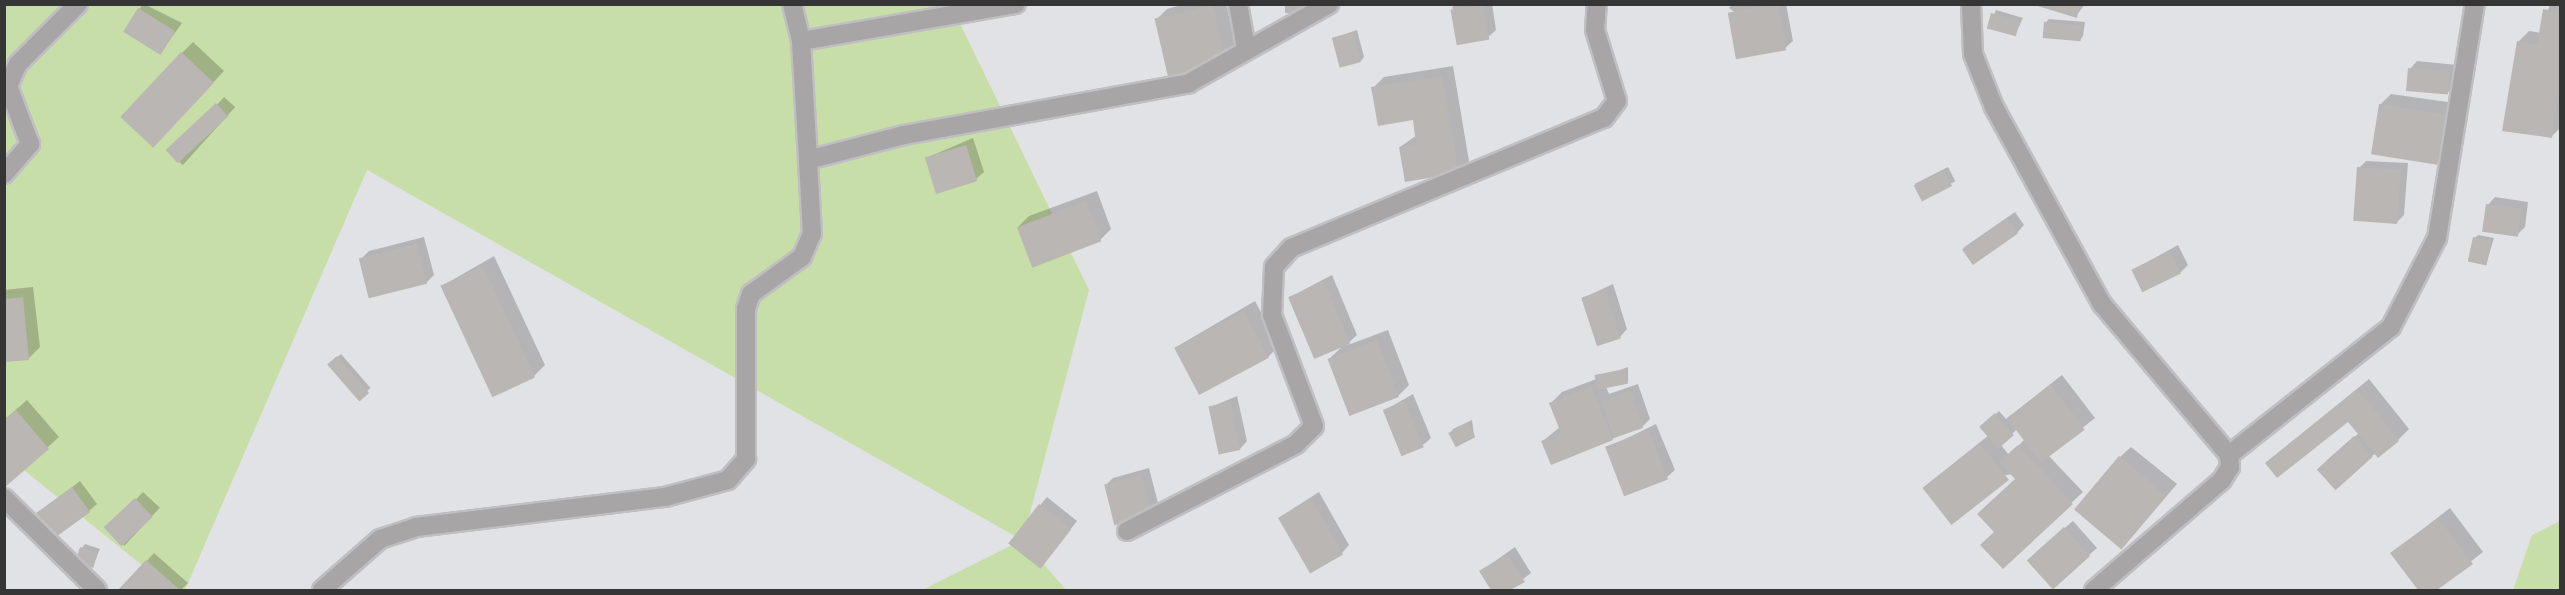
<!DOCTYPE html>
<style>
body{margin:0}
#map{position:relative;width:2565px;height:595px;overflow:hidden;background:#e1e2e5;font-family:"Roboto Condensed",sans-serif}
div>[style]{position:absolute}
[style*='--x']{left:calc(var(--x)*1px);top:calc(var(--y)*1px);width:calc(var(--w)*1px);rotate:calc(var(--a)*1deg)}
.green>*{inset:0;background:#c8dea8}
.shadow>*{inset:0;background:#0003;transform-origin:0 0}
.building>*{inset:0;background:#b9b6b4;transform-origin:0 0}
.roads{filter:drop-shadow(2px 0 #bfbfc2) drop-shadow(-2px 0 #bfbfc2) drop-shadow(0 2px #bfbfc2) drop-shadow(0 -2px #bfbfc2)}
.street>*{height:18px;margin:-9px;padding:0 9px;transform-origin:9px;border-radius:9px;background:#a7a5a5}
span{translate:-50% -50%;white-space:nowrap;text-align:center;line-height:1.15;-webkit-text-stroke:4.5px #eeeff2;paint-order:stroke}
.frame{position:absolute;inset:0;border:6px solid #353536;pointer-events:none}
</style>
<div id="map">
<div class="green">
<div style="clip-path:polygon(4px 5px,951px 5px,1089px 290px,1023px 540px,1066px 590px,922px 590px,1022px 540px,367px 170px,185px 590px,173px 590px,5px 455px)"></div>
<div style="clip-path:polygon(2560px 521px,2560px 590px,2513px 590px,2532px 535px)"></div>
</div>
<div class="shadow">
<div style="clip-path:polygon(144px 4px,182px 23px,160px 54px,139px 9px)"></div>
<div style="clip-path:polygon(1185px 4px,1226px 4px,1238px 54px,1227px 65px,1156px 20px,1167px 9px)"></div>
<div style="clip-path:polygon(1455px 4px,1492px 4px,1496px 30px,1488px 37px,1452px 8px)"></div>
<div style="clip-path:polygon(1732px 4px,1786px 4px,1793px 41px,1785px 48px,1729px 8px)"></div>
<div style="clip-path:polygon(2034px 4px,2085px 4px,2076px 16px)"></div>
<div style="clip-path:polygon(2550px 4px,2560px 4px,2560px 128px,2551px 137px,2518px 42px,2529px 31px,2541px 33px)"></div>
<div style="clip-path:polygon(1996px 10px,2023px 18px,2015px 35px,1989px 27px)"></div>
<div style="clip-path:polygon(2049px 19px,2085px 22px,2083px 36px,2080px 40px,2046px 22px)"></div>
<div style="clip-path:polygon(1357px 30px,1364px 57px,1361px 61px,1334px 38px)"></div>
<div style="clip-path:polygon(193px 42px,224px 71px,164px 135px,182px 53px)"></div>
<div style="clip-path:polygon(2417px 61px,2457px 65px,2455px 86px,2447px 93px,2410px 69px)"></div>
<div style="clip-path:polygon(1453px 66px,1469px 161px,1458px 172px,1400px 147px,1417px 135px,1414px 119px,1373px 88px,1384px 77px)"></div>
<div style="clip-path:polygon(2391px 94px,2455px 103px,2448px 152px,2437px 163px,2380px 105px)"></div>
<div style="left:224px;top:97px;width:15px;height:78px;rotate:42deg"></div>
<div style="clip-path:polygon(973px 138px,984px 172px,976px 179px,926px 158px)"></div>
<div style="clip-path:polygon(2366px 161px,2408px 163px,2404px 215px,2396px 223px,2359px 168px)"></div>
<div style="left:1948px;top:167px;width:16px;height:37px;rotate:63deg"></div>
<div style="clip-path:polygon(1097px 191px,1111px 229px,1100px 240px,1018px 227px,1029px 216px)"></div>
<div style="clip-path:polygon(2495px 197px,2528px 202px,2525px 227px,2517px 235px,2488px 205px)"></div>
<div style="clip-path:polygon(2015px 212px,2024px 225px,2017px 233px,1963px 248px)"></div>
<div style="clip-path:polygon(2478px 235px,2494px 238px,2486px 265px,2475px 238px)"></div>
<div style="clip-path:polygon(424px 237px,434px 275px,426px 283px,361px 259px,369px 251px)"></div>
<div style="clip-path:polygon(2178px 245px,2188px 265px,2180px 273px,2133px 270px)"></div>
<div style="clip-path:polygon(494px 256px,545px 365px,534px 376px,442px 286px)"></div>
<div style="clip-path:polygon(1332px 275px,1357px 335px,1345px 346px,1388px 330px,1409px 385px,1398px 396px,1329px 359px,1344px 345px,1290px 297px)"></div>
<div style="clip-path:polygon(1613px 284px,1627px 329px,1620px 337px,1583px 298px)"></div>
<div style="clip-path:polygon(33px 287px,40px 347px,29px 358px,4px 361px,4px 290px)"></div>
<div style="clip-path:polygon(1255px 301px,1279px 346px,1268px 357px,1176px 347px)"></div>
<div style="left:341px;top:354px;width:45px;height:16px;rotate:49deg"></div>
<div style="clip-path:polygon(1628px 367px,1628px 382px,1606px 387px,1609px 394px,1638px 384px,1650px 419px,1642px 427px,1612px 439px,1543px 441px,1560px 427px,1551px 403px,1562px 392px)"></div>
<div style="clip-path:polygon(evenodd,2062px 375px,2095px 418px,2048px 455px,2083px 492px,2003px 567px,1995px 532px,2017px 479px,2013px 474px,1924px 487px,1989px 435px,1982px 427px,1999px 411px,2006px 419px,2062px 375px,2017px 429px,2025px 439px,2009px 455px,2001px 445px,2017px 429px)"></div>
<div style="clip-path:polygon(2369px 379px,2409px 429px,2398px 440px,2372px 456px,2326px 461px,2359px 433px,2348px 420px,2267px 463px)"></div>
<div style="clip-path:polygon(1413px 394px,1431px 438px,1423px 445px,1385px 410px)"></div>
<div style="clip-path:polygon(1237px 396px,1247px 441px,1240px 449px,1211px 407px)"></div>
<div style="clip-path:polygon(27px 400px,59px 437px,5px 486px,4px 420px)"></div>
<div style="clip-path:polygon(1472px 420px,1474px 435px,1450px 433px,1453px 429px)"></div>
<div style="clip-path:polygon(1656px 424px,1675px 470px,1667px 477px,1607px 448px)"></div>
<div style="clip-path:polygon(2131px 447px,2177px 484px,2123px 547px,2120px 457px)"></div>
<div style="clip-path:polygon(1149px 468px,1159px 507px,1152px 514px,1106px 485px,1113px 478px)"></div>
<div style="clip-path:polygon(80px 481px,97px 504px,89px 511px,39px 513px)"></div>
<div style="left:143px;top:492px;width:23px;height:52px;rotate:43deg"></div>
<div style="clip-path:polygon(1319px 492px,1349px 545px,1342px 553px,1280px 517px)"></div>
<div style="clip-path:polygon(1047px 497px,1077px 521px,1047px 559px,1009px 543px)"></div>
<div style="clip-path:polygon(2450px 508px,2483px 552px,2434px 590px,2420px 590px,2392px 553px)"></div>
<div style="clip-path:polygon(2073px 521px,2097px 548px,2052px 587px,2036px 552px)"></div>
<div style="clip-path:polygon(85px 544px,100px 549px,92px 566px,82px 548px)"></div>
<div style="clip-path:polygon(1515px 547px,1531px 573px,1508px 590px,1493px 590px,1481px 571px)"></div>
<div style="clip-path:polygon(154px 553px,188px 583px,181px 590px,120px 590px)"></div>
</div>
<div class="building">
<div style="clip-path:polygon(1285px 4px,1332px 4px,1331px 15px,1285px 13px)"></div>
<div style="left:1483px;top:4px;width:36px;height:33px;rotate:80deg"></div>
<div style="left:1778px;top:4px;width:47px;height:51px;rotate:80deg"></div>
<div style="clip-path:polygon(2031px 4px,2080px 4px,2077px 18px)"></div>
<div style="left:1213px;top:5px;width:63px;height:60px;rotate:77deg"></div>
<div style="left:138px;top:8px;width:44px;height:28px;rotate:32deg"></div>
<div style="clip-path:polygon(2543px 9px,2560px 12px,2560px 85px,2552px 138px,2502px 131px,2517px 41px,2537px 45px)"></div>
<div style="left:1991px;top:13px;width:30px;height:16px;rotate:15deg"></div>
<div style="left:2044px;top:22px;width:38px;height:16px;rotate:5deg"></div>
<div style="left:1353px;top:32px;width:31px;height:22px;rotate:75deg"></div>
<div style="left:181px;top:52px;width:45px;height:89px;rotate:43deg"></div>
<div style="left:2408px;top:68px;width:42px;height:23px;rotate:5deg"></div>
<div style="clip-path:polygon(1442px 76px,1459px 173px,1405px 182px,1399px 147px,1416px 144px,1413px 120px,1378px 126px,1371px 87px)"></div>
<div style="left:216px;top:103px;width:18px;height:69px;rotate:47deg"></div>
<div style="left:2379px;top:104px;width:67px;height:51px;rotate:9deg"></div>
<div style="left:966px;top:145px;width:38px;height:43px;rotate:73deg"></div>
<div style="left:2357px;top:167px;width:44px;height:54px;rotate:4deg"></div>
<div style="left:1944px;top:170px;width:18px;height:34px;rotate:63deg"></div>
<div style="left:1086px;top:201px;width:43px;height:74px;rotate:69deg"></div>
<div style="left:2486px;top:204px;width:36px;height:28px;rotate:8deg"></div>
<div style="left:2007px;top:218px;width:19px;height:55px;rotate:55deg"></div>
<div style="left:2473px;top:237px;width:19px;height:25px;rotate:12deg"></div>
<div style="left:417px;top:244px;width:41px;height:60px;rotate:76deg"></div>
<div style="left:2170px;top:251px;width:25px;height:43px;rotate:64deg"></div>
<div style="left:483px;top:266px;width:123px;height:47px;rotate:65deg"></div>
<div style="left:1324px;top:282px;width:67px;height:39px;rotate:67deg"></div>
<div style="left:1605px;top:290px;width:51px;height:25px;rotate:72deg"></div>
<div style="clip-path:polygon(23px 297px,29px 360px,4px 362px,4px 299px)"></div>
<div style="left:1244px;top:311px;width:53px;height:79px;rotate:62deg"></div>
<div style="left:1377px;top:340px;width:61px;height:53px;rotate:69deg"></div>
<div style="left:337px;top:356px;width:49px;height:13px;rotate:49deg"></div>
<div style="left:1625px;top:369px;width:15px;height:31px;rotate:79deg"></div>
<div style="left:2051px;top:385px;width:56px;height:55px;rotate:53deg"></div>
<div style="clip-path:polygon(1591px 386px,1613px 440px,1551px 465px,1541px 441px,1561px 433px,1549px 403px)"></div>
<div style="clip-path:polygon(2357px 389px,2399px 441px,2378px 458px,2348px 422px,2277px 478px,2265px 463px)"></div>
<div style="left:1631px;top:391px;width:39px;height:31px;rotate:72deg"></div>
<div style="left:1405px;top:401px;width:50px;height:24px;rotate:68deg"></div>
<div style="left:1230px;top:402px;width:49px;height:22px;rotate:78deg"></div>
<div style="clip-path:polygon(16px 410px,49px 449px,4px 488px,4px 420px)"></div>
<div style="left:1995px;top:413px;width:29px;height:21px;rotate:49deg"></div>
<div style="left:1468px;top:423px;width:16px;height:22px;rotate:63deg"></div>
<div style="left:1649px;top:430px;width:53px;height:47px;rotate:69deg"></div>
<div style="left:2354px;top:436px;width:28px;height:50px;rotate:48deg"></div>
<div style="left:1980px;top:443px;width:47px;height:73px;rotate:52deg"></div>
<div style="clip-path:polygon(2018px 445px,2073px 504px,2003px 569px,1980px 545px,1994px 532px,1977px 514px,2015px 479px,1999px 462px)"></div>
<div style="left:2119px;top:456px;width:62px;height:70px;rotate:40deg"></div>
<div style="left:1142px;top:475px;width:42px;height:39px;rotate:76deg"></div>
<div style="left:72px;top:487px;width:31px;height:44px;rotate:54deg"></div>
<div style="left:135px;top:498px;width:26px;height:43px;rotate:47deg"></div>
<div style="left:1311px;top:499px;width:64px;height:38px;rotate:60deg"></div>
<div style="left:1039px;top:504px;width:41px;height:50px;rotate:38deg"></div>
<div style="clip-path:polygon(2438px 518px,2473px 564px,2437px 590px,2418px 590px,2390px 553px)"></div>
<div style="left:2064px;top:527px;width:39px;height:50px;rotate:48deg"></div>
<div style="left:80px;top:547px;width:19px;height:16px;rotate:18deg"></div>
<div style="clip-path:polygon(1507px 554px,1525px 582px,1510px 590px,1491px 590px,1479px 571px)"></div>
<div style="clip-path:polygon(146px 560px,180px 590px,118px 590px)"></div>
</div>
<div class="roads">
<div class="street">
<div style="--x:792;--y:4;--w:38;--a:76"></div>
<div style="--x:801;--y:41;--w:119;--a:86.6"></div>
<div style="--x:1238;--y:4;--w:45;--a:79.7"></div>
<div style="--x:1971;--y:4;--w:50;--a:87.7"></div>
<div style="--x:1973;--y:54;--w:57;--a:68.4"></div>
<div style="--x:1994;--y:107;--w:225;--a:61.3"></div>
<div style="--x:2102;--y:304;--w:197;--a:49.9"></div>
<div style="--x:2229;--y:455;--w:12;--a:85"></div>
<div style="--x:2230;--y:467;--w:15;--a:122"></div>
<div style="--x:2222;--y:480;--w:169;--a:139.3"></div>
<div style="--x:801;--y:41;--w:218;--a:-9.8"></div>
<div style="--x:4;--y:174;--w:40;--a:-49"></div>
<div style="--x:30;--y:144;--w:62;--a:-110.8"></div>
<div style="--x:8;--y:86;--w:24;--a:-66"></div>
<div style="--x:18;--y:64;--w:85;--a:-45"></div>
<div style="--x:2229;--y:455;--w:206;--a:-38.3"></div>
<div style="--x:2391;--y:327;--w:100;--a:-62.7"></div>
<div style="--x:2437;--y:238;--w:237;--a:-80.8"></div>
<div style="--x:4;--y:498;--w:131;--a:44.7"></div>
<div style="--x:1127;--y:531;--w:190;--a:-27.2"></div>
<div style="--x:1296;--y:444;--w:25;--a:-45"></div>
<div style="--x:1314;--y:426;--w:119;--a:-110.7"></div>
<div style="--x:1272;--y:315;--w:48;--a:-87.6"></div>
<div style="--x:1274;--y:267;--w:25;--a:-48"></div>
<div style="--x:1291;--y:248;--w:339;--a:-22.6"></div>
<div style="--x:1604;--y:118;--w:21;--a:-53"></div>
<div style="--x:1617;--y:101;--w:74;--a:-107.2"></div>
<div style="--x:1595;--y:30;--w:26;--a:-86"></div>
<div style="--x:322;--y:590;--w:77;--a:-41.3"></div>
<div style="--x:380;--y:539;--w:38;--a:-18"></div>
<div style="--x:416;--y:527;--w:251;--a:-6.9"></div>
<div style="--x:665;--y:497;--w:65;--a:-15.1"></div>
<div style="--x:728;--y:480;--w:28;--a:-49"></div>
<div style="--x:746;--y:459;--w:150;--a:-90"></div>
<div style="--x:746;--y:309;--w:16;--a:-72"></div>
<div style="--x:751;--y:294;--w:63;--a:-36"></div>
<div style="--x:802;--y:257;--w:25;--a:-67"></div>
<div style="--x:812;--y:234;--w:74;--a:-93.1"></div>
<div style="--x:808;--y:160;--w:99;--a:-14.6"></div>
<div style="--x:904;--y:135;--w:290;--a:-10.3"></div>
<div style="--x:1189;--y:83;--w:161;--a:-29.4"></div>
</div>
</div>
<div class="frame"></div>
</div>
